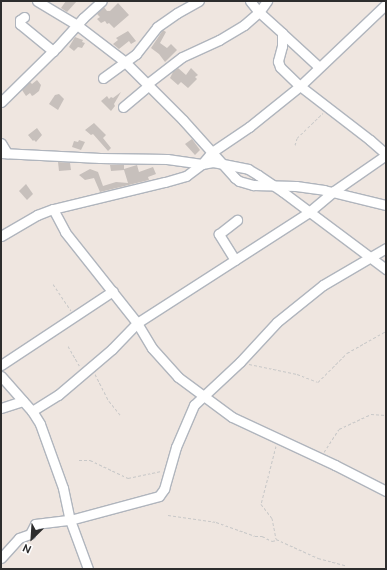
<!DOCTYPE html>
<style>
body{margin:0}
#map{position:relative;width:387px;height:570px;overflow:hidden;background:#efe6e0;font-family:Ubuntu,sans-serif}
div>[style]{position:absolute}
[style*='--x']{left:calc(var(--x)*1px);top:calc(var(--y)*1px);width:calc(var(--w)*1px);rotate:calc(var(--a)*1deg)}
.building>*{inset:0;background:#c7c0bc}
.path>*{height:1px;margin-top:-0.5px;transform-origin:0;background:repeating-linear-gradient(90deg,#c8c8c8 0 3px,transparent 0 5px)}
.roads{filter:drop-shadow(1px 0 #b0b5bd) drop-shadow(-1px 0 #b0b5bd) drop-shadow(0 1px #b0b5bd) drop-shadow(0 -1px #b0b5bd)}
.minor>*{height:9px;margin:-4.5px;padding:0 4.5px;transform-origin:4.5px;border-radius:4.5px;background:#fff}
span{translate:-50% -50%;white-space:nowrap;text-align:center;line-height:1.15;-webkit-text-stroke:3.5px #fff;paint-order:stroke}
.frame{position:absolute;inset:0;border:2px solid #2d2d2d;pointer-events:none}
.north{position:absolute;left:12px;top:518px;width:40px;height:40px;-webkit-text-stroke:3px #fff;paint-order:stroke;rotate:205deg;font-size:11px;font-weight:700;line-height:16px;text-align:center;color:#2d2d2d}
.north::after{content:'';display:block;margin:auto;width:14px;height:18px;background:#2d2d2d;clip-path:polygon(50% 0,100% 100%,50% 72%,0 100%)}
</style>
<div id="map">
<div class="building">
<div style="clip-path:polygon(66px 1px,77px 1px,67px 12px,61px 8px)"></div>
<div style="clip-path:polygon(118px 3px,129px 15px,114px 28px,109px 23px,107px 24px,105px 21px,101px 23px,97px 19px,100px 17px,97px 14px,104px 7px,107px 11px,110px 11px)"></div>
<div style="clip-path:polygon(163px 30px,166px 32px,160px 43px,167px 48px,171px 44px,177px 50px,165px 62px,159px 54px,151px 48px)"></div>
<div style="clip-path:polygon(128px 31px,136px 41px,131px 44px,129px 41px,119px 49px,113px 44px,118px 40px,116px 38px)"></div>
<div style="clip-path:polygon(75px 37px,83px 40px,82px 42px,85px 43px,82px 48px,78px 47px,74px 51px,69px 47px)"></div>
<div style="clip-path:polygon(178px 68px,186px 75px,191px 68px,198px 75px,195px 77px,197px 79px,188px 88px,181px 82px,178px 85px,170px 78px,173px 72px)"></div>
<div style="clip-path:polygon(37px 80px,41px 85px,39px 91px,34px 95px,32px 96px,30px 93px,26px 96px,22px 90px,30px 82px,32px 84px)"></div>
<div style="clip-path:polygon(121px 92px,114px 104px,115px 106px,111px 111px,101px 101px,107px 96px,109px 99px,111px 97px,113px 98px)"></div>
<div style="clip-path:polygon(59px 94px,64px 99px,58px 110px,49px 104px,55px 95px)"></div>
<div style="clip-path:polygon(94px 123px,106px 135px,103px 138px,111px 148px,108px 151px,93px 134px,91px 135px,85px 130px)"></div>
<div style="clip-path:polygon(37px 128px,42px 135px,36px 142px,34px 140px,33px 141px,28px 135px)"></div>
<div style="clip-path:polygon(192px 139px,200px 150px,195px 155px,185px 144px)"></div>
<div style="clip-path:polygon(79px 140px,85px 142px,81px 150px,72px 147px,74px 141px,78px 142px)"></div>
<div style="clip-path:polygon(58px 162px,70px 163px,71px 170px,59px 171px)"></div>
<div style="clip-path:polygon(110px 165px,124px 165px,124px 169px,137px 165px,139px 172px,153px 167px,156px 174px,148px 177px,149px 180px,100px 192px,94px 178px,85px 180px,79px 175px,90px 169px,98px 172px,103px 186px,116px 182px,128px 183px,124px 170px,111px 171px)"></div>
<div style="clip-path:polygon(26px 184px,33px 194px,27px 200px,19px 191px)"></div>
</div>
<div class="path">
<div style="--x:295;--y:145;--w:7;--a:-74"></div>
<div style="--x:297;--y:138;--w:36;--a:-44"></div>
<div style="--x:53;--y:284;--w:32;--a:56"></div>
<div style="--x:68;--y:346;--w:24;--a:60"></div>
<div style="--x:249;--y:364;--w:49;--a:11.8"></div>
<div style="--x:297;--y:374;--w:22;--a:21"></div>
<div style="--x:318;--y:382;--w:41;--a:-45"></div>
<div style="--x:347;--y:353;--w:45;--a:-29.4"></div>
<div style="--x:95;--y:374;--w:30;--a:63"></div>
<div style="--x:109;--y:401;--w:19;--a:51"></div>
<div style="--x:276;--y:446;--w:60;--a:104.5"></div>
<div style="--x:261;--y:504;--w:18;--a:52"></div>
<div style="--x:272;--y:518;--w:21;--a:79"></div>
<div style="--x:276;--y:539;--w:46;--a:24.3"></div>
<div style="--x:318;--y:558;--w:30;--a:15"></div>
<div style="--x:324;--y:452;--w:27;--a:-57"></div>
<div style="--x:339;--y:429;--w:35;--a:-25"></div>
<div style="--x:371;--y:414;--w:15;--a:4"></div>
<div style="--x:79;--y:460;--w:11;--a:0"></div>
<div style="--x:90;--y:460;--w:42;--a:25.3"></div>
<div style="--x:128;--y:478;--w:34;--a:-12"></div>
<div style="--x:168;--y:515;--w:49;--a:8.3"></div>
<div style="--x:216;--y:522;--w:41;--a:19.7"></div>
<div style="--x:255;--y:536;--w:7;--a:0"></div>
<div style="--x:262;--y:536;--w:11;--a:27"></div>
<div style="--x:272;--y:541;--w:5;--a:-11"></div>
</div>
<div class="roads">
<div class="minor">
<div style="--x:37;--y:1;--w:47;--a:31"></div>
<div style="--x:77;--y:25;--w:59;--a:37.5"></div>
<div style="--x:124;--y:61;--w:83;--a:45"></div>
<div style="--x:183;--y:120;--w:78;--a:48.1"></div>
<div style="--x:235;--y:178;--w:5;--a:37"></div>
<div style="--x:239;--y:181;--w:15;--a:16"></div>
<div style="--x:253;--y:185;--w:43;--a:1.3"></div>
<div style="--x:296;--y:186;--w:28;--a:8"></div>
<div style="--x:324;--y:190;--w:64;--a:13.6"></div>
<div style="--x:250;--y:1;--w:14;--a:51"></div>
<div style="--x:259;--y:12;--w:31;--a:42"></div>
<div style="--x:282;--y:33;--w:13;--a:90"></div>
<div style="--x:282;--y:46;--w:16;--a:105"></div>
<div style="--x:278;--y:61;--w:6;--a:72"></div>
<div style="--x:280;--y:67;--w:28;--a:44"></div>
<div style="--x:300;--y:86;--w:88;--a:37.6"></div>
<div style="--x:370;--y:140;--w:21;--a:41"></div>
<div style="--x:24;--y:17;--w:5;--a:143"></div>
<div style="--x:20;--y:20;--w:4;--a:90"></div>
<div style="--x:20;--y:24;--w:43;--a:39.3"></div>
<div style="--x:282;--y:33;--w:50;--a:42.6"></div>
<div style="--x:103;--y:78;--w:41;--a:-36"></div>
<div style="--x:136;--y:54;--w:34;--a:-52"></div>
<div style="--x:157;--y:27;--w:24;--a:-35"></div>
<div style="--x:177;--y:13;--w:25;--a:-29"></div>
<div style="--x:147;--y:84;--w:44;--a:-37.6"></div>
<div style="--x:182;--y:57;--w:41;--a:-24.7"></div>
<div style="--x:219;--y:40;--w:29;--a:-31"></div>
<div style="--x:244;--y:25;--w:20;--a:-41"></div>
<div style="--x:259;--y:12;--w:14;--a:-54"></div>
<div style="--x:1;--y:102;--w:78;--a:-44.5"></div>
<div style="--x:57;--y:47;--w:39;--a:-48"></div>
<div style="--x:83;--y:18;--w:25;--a:-42"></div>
<div style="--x:123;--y:107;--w:33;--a:-40"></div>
<div style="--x:1;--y:143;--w:12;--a:59"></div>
<div style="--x:1;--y:153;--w:99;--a:2.9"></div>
<div style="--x:100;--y:158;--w:67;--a:0.9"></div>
<div style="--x:167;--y:159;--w:35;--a:8"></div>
<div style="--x:202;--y:164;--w:16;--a:-50"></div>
<div style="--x:212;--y:152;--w:45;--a:-34"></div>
<div style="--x:249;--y:127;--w:65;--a:-38.8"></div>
<div style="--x:300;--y:86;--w:119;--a:-43.6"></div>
<div style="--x:53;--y:209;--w:26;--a:62"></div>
<div style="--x:65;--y:232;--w:116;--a:51.6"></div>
<div style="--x:137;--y:323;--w:29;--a:59"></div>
<div style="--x:152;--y:348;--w:39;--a:48"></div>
<div style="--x:178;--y:377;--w:67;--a:36.5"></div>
<div style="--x:232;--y:417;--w:114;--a:25"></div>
<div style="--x:335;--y:465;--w:57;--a:27"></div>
<div style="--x:1;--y:236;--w:42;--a:-30.3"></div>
<div style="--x:37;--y:215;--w:17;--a:-21"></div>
<div style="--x:53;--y:209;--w:115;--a:-13.6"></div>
<div style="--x:165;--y:182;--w:22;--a:-16"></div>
<div style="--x:186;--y:176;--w:20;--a:-37"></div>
<div style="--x:202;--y:164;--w:11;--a:-10"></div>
<div style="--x:213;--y:162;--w:36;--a:11"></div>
<div style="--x:248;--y:169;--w:12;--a:31"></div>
<div style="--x:258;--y:175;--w:30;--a:34"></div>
<div style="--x:283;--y:192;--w:129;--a:36.8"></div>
<div style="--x:235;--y:260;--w:31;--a:-122"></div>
<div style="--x:219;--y:234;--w:23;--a:-38"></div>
<div style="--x:1;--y:365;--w:134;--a:-33.5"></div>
<div style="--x:1;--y:376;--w:47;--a:48.5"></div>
<div style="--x:32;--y:411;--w:15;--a:58"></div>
<div style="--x:40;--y:424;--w:68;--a:70.2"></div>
<div style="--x:63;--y:488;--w:33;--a:78"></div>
<div style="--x:70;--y:520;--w:52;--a:69.8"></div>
<div style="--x:1;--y:408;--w:23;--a:-18"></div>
<div style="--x:32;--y:411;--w:31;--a:-32"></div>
<div style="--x:58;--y:395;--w:71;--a:-40.4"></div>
<div style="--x:112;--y:349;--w:36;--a:-46"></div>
<div style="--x:137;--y:323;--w:205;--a:-32.8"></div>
<div style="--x:309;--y:212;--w:33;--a:-40"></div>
<div style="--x:334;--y:191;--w:63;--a:-34.7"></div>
<div style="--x:1;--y:558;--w:27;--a:-48"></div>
<div style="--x:19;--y:538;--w:12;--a:-20"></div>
<div style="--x:30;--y:534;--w:11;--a:-63"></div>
<div style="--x:35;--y:524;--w:35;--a:-7"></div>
<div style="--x:70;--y:520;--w:92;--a:-15.1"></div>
<div style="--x:159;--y:496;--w:9;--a:-54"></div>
<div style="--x:164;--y:489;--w:44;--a:-74.1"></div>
<div style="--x:176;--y:447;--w:46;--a:-66.8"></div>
<div style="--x:194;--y:405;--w:63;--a:-43.1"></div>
<div style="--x:240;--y:362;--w:54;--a:-47.2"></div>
<div style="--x:277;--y:322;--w:59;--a:-38.8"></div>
<div style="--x:323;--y:285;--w:73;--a:-30.4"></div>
</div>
</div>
<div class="frame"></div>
<div class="north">N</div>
</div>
